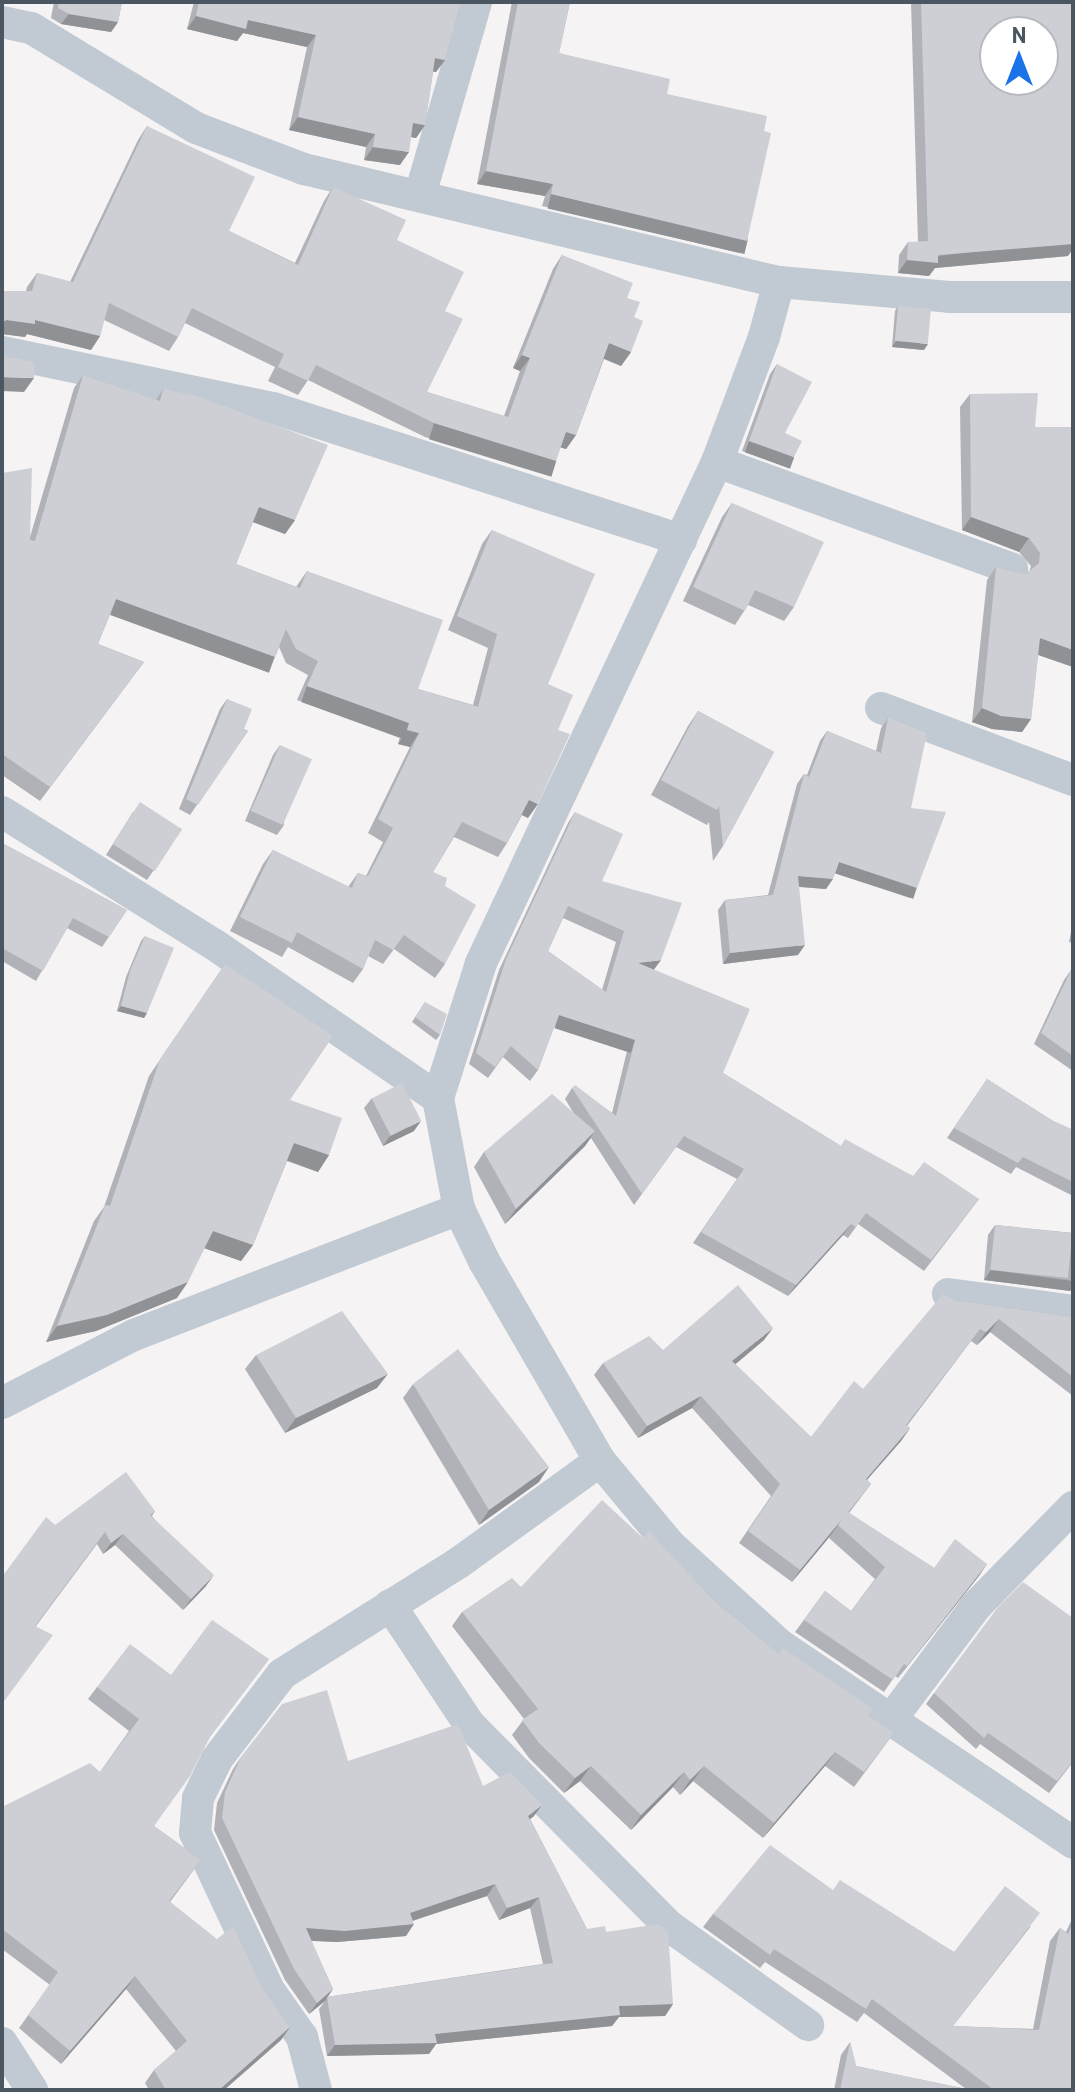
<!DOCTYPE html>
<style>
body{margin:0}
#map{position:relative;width:1075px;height:2092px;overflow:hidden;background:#f5f3f3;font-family:Barlow,sans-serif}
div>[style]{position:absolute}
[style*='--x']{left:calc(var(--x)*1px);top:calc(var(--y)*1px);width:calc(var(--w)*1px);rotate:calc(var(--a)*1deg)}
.minor>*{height:32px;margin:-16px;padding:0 16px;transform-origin:16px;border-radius:16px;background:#c1cad2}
.wall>*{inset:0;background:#b0b2b7}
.shaded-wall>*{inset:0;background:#909195;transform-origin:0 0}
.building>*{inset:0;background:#cdcfd5;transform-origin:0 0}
span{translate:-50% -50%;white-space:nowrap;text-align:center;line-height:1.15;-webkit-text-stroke:8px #fff;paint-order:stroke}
.frame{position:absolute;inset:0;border:4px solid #4a5661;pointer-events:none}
.north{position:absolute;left:979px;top:16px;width:80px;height:80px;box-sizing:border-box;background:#fff;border:2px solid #b7bbc0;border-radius:50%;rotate:0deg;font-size:22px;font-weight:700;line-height:32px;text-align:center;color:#4a5661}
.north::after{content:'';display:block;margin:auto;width:28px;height:36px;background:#1a73e8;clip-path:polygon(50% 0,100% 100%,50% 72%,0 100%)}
</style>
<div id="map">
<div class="minor">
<div style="--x:2;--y:22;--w:30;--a:12"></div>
<div style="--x:31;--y:28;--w:193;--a:31.2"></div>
<div style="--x:196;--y:128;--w:116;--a:20.8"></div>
<div style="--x:304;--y:169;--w:488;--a:13.4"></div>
<div style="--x:779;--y:282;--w:171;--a:5"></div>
<div style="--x:949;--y:297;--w:124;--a:0"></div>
<div style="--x:420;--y:195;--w:201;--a:-73.8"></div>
<div style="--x:2;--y:352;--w:277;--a:11.7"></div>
<div style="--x:273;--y:408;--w:429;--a:17.9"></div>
<div style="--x:717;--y:462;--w:314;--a:19.9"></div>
<div style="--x:881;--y:708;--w:205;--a:20.6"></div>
<div style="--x:2;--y:812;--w:251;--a:32"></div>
<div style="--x:215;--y:945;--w:270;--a:34.5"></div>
<div style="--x:438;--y:1098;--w:113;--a:79.3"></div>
<div style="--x:459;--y:1209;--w:58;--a:64.3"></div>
<div style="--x:484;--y:1261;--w:231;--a:59.9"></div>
<div style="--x:600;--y:1461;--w:109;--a:50.2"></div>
<div style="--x:670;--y:1545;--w:149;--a:42.3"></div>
<div style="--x:780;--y:1645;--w:354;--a:34"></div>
<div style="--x:438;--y:1098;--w:142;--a:-72.3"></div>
<div style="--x:481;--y:963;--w:554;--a:-64.78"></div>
<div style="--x:717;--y:462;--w:134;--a:-69.4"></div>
<div style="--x:764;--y:337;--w:57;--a:-74.7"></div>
<div style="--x:948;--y:1294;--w:126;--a:7.7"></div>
<div style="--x:2;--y:1403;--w:148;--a:-27.3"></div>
<div style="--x:134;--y:1335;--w:349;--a:-21.2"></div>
<div style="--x:390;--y:1605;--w:143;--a:56.4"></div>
<div style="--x:469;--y:1724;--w:284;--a:45.3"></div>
<div style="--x:669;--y:1926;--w:171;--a:35.5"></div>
<div style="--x:892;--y:1718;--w:140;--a:-53.1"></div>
<div style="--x:976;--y:1606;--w:139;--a:-45.6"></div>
<div style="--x:2;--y:2043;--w:56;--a:57.4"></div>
<div style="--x:316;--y:2090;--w:55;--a:-104.8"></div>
<div style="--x:302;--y:2037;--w:57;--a:-125.1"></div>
<div style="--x:269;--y:1990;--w:174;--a:-115.2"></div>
<div style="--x:195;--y:1833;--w:35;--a:-85"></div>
<div style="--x:198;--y:1798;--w:43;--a:-64"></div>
<div style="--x:217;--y:1759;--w:107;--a:-52.6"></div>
<div style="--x:282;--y:1674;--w:207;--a:-32.2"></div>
<div style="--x:457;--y:1564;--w:176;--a:-35.8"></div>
</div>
<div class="wall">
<div style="clip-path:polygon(54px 2px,122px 2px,118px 22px,111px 32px,61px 24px,51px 18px)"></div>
<div style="clip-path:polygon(194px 2px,461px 2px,445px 60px,436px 72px,433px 72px,425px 125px,416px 138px,411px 137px,400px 165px,364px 160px,366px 147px,289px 130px,307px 47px,243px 33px,237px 41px,187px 29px)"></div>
<div style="clip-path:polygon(512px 2px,570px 2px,559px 53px,764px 131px,747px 241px,739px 253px,542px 206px,545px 196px,477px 184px)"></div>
<div style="clip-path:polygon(911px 2px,1073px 2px,1068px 256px,935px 268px,929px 276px,898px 273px,899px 255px,908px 242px,918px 242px)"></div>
<div style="clip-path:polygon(147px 126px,229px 231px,295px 263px,324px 201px,333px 187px,397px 240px,445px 311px,427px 392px,504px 416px,520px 371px,513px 368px,553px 269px,562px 255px,627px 298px,634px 317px,631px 352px,621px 366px,604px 359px,576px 435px,566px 449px,560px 447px,546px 474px,425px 437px,308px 380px,298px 395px,268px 381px,275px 367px,185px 323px,178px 337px,169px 351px,104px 320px,100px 336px,91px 350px,27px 334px,25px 337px,2px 334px,2px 291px,26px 291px,27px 287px,37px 273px,70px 282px,138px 140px)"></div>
<div style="clip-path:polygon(898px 306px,924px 350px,892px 347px,895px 311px)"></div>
<div style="clip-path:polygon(777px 364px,785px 433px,794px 457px,787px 467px,742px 451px,770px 374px)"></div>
<div style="clip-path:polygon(83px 375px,156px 400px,163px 389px,295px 520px,285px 534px,253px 522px,236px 564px,296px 587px,307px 571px,418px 689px,473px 705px,488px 648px,448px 630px,482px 544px,492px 530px,548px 684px,558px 730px,528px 818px,522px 815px,507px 843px,498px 857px,454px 837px,433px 872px,445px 886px,445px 964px,435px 978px,394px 949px,383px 964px,368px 956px,363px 969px,353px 983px,288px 947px,282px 957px,230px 931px,263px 864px,273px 850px,348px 887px,358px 873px,366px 876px,383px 842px,368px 833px,410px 747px,398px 744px,400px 737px,297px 700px,308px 675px,286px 663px,279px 647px,275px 657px,265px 671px,110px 614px,98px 644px,144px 662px,40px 801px,2px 775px,2px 473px,30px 537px,74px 388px)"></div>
<div style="clip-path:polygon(970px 394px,1035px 427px,1073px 427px,1073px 667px,1038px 655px,1031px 719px,1022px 732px,992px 729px,972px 722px,987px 580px,996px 567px,1026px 574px,1030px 570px,1031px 566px,1019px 552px,962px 530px,960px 407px)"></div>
<div style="clip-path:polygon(732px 503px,794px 607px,784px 621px,748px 605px,735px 625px,683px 601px,722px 517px)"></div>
<div style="clip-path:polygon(227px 699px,244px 729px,248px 731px,190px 815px,179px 809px,220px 709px)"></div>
<div style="clip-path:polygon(698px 711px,774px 752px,723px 846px,713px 861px,709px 822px,707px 825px,651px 795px,688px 726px)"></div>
<div style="clip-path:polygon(888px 718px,911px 808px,910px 898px,835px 873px,826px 889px,799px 887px,798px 955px,723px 964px,718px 910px,725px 900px,768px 895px,797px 784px,804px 774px,807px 775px,820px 741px,827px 731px,876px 751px,881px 728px)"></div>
<div style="clip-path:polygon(280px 745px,284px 825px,277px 835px,245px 821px,273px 755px)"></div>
<div style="clip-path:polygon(133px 812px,182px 829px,147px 880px,106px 855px)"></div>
<div style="clip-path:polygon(evenodd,575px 812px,602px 881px,654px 970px,723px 1073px,841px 1146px,913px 1176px,979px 1199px,924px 1271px,858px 1224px,848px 1238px,843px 1235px,788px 1296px,693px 1243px,737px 1179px,676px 1147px,634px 1205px,591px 1138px,585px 1146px,505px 1224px,474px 1167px,484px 1152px,573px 1112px,565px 1099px,572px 1088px,612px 1113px,627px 1051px,554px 1027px,538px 1070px,530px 1081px,503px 1057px,488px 1078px,469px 1064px,499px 970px,568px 823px,575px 812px,563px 918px,616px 942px,602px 990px,548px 951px,563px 918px)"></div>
<div style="clip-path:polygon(2px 843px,127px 910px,102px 947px,67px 928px,36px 981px,2px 961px)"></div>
<div style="clip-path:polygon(1073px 922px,1073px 943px,1069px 942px)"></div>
<div style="clip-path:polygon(145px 936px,147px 1013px,144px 1018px,117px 1011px,126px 977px,141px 941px)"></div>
<div style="clip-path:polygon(225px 964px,290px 1100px,329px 1155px,318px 1172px,287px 1161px,253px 1245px,241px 1261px,204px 1248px,177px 1298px,96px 1331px,46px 1342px,94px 1221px,104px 1207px,149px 1076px)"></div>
<div style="clip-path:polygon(1071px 970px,1073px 971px,1073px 1071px,1034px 1044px,1064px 980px)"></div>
<div style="clip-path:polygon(425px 1002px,440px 1035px,436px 1040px,412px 1022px)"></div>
<div style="clip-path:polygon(987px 1079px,1053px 1121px,1073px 1130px,1073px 1196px,1016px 1167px,1011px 1174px,947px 1138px)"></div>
<div style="clip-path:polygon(372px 1098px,414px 1131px,383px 1146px,364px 1108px)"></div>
<div style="clip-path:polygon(995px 1225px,1073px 1233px,1073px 1287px,1070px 1291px,984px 1280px,988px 1235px)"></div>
<div style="clip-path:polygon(954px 1300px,1073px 1317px,1073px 1396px,990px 1332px,977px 1345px,971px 1341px,907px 1426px,910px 1428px,901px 1441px,867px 1480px,871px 1484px,849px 1513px,934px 1568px,987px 1564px,898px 1678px,895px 1676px,884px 1692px,795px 1632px,825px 1591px,851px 1611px,875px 1579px,829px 1538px,831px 1535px,792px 1582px,739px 1543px,771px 1496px,692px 1408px,638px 1438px,594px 1375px,603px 1363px,663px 1350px,764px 1340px,735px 1364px,811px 1437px,863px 1389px)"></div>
<div style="clip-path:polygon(256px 1355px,377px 1388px,285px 1433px,245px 1369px)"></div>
<div style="clip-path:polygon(413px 1384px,539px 1482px,479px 1525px,403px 1398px)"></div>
<div style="clip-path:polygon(155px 1511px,152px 1516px,206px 1586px,183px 1610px,115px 1545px,103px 1554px,97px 1544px,36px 1626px,2px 1705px,55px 1525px)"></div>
<div style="clip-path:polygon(521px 1587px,711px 1598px,779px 1654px,894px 1733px,854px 1787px,825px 1766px,763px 1838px,693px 1781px,680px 1795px,673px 1787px,631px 1830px,580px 1781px,564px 1793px,529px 1758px,512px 1735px,524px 1719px,452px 1626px,462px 1612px)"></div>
<div style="clip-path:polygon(269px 1659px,209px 1738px,154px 1826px,201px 1860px,170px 1902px,261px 1986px,290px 2027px,281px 2040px,224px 2090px,149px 2090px,145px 2083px,154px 2070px,176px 2051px,126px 1989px,61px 2064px,19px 2028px,50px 1985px,2px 1949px,2px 1807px,100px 1772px,129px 1731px,88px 1699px,97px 1687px)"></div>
<div style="clip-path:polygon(934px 1693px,1073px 1762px,1049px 1793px,980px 1744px,976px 1749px,926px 1704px)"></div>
<div style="clip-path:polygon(evenodd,241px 1757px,348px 1761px,483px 1786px,534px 1816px,530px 1819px,587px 1929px,606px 1932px,673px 2004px,665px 2016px,619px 2017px,612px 2026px,436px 2044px,429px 2054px,327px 2056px,319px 2009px,325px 2001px,309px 2014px,285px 1980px,214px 1830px,217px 1803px,233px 1769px,241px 1757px,487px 1896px,499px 1920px,530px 1908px,543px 1964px,327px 1997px,333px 1989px,311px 1941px,337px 1942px,406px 1936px,413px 1921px,487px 1896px)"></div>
<div style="clip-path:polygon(833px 1890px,954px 1952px,1031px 1926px,953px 2026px,1033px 2029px,1050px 1941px,1060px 1928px,1066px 1932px,1073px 1917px,1073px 2090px,834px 2090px,841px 2055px,850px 2042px,856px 2066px,966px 2089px,864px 2013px,857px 2022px,765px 1962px,760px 1968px,703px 1927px,713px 1914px)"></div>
</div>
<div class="shaded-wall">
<div style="clip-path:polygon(69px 14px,118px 22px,111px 32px,61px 24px)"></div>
<div style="clip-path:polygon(196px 16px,248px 20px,316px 35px,307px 47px,243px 33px,237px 41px,187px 29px)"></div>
<div style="clip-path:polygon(435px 58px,445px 60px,436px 72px,426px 70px)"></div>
<div style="clip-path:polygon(298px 117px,375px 134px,366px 147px,289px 130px)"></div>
<div style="clip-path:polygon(413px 123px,425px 125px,416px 138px,405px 136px)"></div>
<div style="clip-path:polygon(373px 147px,409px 152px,400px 165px,364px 160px)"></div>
<div style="clip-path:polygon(486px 171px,553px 184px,545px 196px,477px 184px)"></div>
<div style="left:551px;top:194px;width:202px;height:15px;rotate:13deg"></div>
<div style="clip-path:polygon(1073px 239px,1073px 249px,1068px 256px,935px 268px,929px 276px,898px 273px,907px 260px)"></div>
<div style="clip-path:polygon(6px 320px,35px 320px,100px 336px,91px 350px,27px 334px,25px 337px,2px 334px,2px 323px)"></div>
<div style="clip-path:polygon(896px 341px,928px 344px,924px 350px,892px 347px)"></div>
<div style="clip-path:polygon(609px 343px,631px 352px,621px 366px,600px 357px)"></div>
<div style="clip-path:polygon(522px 355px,530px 358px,520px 371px,513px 368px)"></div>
<div style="clip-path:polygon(2px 377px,34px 378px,24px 392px,2px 391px)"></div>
<div style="left:434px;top:423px;width:128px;height:17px;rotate:17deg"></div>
<div style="clip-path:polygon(566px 432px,576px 435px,566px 449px,556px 446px)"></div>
<div style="left:749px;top:441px;width:48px;height:12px;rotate:20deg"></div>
<div style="clip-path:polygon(259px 507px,295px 520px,285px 534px,250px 521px)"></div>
<div style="clip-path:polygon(971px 517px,1029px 538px,1019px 552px,962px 530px)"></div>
<div style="left:116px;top:599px;width:169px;height:17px;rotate:20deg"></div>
<div style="clip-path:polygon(1040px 638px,1073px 650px,1073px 667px,1030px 652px)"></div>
<div style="left:307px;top:686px;width:109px;height:17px;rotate:20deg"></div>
<div style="clip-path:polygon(982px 708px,1031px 719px,1022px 732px,992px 729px,972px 722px)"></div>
<div style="clip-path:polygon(407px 730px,419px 733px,410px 747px,398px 744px)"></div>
<div style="clip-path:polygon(529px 800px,538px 804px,528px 818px,520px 814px)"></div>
<div style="left:839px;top:862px;width:82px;height:12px;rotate:18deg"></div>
<div style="clip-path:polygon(798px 876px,833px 879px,826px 889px,791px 886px)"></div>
<div style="clip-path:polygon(805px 945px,798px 955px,723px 964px,730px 953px)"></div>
<div style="clip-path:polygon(661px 960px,653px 971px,638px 963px)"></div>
<div style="clip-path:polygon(121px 1006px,147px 1013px,144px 1018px,117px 1011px)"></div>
<div style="left:559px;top:1015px;width:80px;height:14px;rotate:18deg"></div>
<div style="clip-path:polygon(421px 1121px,414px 1131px,383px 1146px,390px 1136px)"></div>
<div style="clip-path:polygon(595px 1131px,585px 1146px,505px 1224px,516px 1209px)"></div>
<div style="clip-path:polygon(294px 1143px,329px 1155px,318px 1172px,283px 1159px)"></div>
<div style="clip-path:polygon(851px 1224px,843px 1235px,788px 1296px,796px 1285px)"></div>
<div style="clip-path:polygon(213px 1231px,253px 1245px,241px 1261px,201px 1247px)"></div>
<div style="clip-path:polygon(991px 1270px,1073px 1281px,1073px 1287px,1070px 1291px,984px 1280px)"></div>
<div style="clip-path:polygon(188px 1282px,177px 1298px,96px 1331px,46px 1342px,57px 1326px)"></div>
<div style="clip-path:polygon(999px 1319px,990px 1332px,977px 1345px,986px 1332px)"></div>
<div style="clip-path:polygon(773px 1328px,764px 1340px,724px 1374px,732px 1361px)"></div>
<div style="clip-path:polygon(388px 1374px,377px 1388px,285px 1433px,296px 1418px)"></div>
<div style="clip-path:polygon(701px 1396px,692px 1408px,638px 1438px,647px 1426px)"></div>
<div style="clip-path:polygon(910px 1428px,901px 1441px,857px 1491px,866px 1479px)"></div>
<div style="clip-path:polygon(549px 1467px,539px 1482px,479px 1525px,489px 1510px)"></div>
<div style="clip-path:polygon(842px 1519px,831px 1535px,792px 1582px,800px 1570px)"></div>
<div style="clip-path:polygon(123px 1534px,115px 1545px,103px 1554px,111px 1543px)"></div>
<div style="clip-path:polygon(987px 1564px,979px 1576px,898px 1678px,907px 1666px)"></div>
<div style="clip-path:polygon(214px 1575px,206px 1586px,183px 1610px,191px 1599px)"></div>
<div style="clip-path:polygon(835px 1752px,825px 1766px,763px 1838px,774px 1823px)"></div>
<div style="clip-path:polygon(591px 1766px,580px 1781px,564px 1793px,575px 1778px)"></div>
<div style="clip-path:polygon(704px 1766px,693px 1781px,680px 1795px,690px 1780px)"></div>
<div style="clip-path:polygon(684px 1772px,673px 1787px,631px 1830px,641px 1815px)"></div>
<div style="clip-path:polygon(542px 1805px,534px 1816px,520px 1827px,528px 1816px)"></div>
<div style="clip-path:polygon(495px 1884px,487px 1896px,402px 1924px,410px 1913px)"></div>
<div style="clip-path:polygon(539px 1897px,530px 1908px,499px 1920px,507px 1908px)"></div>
<div style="clip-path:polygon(414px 1924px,406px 1936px,337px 1942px,298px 1940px,306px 1928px)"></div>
<div style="clip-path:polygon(135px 1976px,126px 1989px,61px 2064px,70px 2051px)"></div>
<div style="clip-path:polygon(333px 1989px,325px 2001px,309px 2014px,317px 2003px)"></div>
<div style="clip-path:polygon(673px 2004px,665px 2016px,619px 2017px,612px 2026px,436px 2044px,429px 2054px,327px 2056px,335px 2045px,435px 2034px,619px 2006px)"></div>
<div style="clip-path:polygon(290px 2027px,281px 2040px,224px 2090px,219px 2090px)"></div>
</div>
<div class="building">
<div style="clip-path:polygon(59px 2px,122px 2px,118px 22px,69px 14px,58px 8px)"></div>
<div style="clip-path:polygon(199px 2px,461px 2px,445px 60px,435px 58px,425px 125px,413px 123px,409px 152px,373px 147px,375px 134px,298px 117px,316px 35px,248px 20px,246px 29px,196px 16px)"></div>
<div style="clip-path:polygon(518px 2px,570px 2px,559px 53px,670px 79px,667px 94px,767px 116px,764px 131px,771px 133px,747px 241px,551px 194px,553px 184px,486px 171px)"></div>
<div style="clip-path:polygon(evenodd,921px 2px,1073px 2px,1073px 244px,938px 255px,938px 263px,907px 260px,908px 242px,928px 241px,921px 2px,995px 32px,1043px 32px,1043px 80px,995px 80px,995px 32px)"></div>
<div style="clip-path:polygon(147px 126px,255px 177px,229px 231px,298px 265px,333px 187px,406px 220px,397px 240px,464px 272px,445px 311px,463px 319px,427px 392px,508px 417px,530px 358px,522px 355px,562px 255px,633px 283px,627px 298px,640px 302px,634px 317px,643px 321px,631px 352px,609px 343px,576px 435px,566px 432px,556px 461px,434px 423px,316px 365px,308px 381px,278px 367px,284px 354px,192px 308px,178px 337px,109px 303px,100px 336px,35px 320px,35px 324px,6px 320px,2px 323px,2px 291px,32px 291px,37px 273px,73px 282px)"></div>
<div style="left:898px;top:306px;width:33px;height:35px;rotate:5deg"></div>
<div style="clip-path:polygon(2px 352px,7px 357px,34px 362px,34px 378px,2px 377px)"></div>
<div style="clip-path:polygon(777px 364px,812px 382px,785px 433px,802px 441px,794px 457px,749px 441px)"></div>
<div style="clip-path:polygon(83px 375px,160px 401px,163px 389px,197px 396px,328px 445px,295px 520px,259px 507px,236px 564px,300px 588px,307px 571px,443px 620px,418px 689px,478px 707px,497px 634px,457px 616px,492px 530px,595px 574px,548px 684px,573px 695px,558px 730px,570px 734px,538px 804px,529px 800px,507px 843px,462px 822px,433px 872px,447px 878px,445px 886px,476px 905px,445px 964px,404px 935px,393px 950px,375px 940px,363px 969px,297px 932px,292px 943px,240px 917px,273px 850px,352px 888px,358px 873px,368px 876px,393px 828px,378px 819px,419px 733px,407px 730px,409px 723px,307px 686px,318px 661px,296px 649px,286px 629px,275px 657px,116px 599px,98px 644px,144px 662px,50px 787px,2px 754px,2px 473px,32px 468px,30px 540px,35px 541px)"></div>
<div style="clip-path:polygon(1038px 393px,1035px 427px,1073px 427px,1073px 650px,1040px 638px,1031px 719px,1001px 716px,982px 708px,996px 567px,1026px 574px,1039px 563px,1040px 553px,1029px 538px,971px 517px,970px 394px)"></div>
<div style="clip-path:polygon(732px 503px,824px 542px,794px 607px,755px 590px,745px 611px,693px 587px)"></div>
<div style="clip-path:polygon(227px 699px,252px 709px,244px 729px,248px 731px,198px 805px,186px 799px)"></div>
<div style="clip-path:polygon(698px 711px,774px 752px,723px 846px,719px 806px,717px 810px,661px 780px)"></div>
<div style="clip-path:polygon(888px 718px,927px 733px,911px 808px,946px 812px,917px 888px,839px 862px,833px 879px,798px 876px,805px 945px,730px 953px,725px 900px,773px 895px,804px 774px,809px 777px,827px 731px,881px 753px)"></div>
<div style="left:280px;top:745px;width:35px;height:72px;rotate:24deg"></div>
<div style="left:140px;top:802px;width:50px;height:50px;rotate:33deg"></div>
<div style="clip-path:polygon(evenodd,575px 812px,623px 834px,602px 881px,682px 903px,661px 960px,638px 963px,750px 1009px,723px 1073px,841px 1146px,845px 1139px,913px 1176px,924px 1162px,979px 1199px,931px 1260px,866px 1213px,856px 1227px,851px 1224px,796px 1285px,701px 1232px,744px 1169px,684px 1136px,642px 1194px,572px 1088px,575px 1085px,616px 1116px,635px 1040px,559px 1015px,538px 1070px,511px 1046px,495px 1067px,476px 1053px,506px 959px,575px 812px,568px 906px,624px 931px,606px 992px,548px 951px,568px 906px)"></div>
<div style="clip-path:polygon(2px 843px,127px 910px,109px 937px,73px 918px,43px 971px,2px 948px)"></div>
<div style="clip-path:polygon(145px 936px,174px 948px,147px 1013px,121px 1006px,130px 971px)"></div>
<div style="clip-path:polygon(225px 964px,333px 1036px,290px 1100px,342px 1118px,329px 1155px,294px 1143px,253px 1245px,213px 1231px,188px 1282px,107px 1315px,57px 1326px,105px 1205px,110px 1206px,160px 1059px)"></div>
<div style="clip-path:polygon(1071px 970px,1073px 971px,1073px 1056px,1041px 1033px)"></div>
<div style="clip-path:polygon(425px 1002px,447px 1014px,440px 1035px,415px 1017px)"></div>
<div style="clip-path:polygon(987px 1079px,1053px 1121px,1073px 1130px,1073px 1182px,1023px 1157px,1018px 1163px,954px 1128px)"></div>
<div style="left:402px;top:1083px;width:42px;height:34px;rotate:63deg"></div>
<div style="clip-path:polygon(552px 1094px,595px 1131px,516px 1209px,484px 1152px)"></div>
<div style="left:995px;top:1225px;width:78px;height:45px;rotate:6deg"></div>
<div style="clip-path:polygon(738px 1285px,773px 1328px,732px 1361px,811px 1437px,854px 1381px,863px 1389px,943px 1294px,954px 1300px,1073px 1317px,1073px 1377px,999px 1319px,986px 1332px,980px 1329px,906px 1425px,910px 1428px,866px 1479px,871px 1484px,848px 1512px,934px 1568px,955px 1539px,987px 1564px,907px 1666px,904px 1664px,893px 1680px,804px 1620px,825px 1591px,851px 1611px,885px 1567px,838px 1525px,842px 1519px,800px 1570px,748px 1531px,780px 1484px,701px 1396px,647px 1426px,603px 1363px,649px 1336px,663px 1350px)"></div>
<div style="clip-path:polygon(342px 1311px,388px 1374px,296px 1418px,256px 1355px)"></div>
<div style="clip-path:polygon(458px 1349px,549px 1467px,489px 1510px,413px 1384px)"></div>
<div style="clip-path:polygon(126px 1472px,155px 1511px,150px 1515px,214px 1575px,191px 1599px,123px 1534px,111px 1543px,105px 1532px,35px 1626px,53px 1635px,2px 1704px,2px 1577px,46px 1517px,55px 1525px)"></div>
<div style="clip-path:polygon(602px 1500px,643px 1538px,649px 1531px,711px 1598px,779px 1654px,783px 1648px,873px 1709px,868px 1715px,894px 1733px,864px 1772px,835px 1752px,774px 1823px,704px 1766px,690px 1780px,684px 1772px,641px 1815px,591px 1766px,575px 1778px,539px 1743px,522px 1720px,538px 1709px,462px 1612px,512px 1578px,521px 1587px)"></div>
<div style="clip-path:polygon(1023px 1582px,1073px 1618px,1073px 1761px,1057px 1781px,988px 1733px,984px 1738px,934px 1693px,998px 1607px)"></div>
<div style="clip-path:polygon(212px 1620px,269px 1659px,211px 1735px,190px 1776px,154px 1826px,201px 1860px,169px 1901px,217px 1939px,233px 1926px,261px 1986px,290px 2027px,219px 2090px,166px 2090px,154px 2070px,187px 2041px,135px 1976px,70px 2051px,28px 2015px,58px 1972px,2px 1929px,2px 1807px,90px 1763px,100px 1772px,139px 1719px,97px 1687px,130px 1644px,171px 1675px)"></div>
<div style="clip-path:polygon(327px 1690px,348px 1761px,458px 1724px,483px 1786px,510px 1772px,542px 1805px,528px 1816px,587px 1929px,605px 1926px,606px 1932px,659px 1924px,668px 1931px,673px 2004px,619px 2006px,620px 2015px,435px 2034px,437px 2043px,335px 2045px,327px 1997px,553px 1963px,539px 1897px,507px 1908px,495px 1884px,410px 1913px,414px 1924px,345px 1931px,306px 1928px,333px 1989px,317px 2003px,294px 1969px,222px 1818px,225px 1792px,241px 1757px,282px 1704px)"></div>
<div style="clip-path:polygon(770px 1845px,833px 1890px,840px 1880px,954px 1952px,1005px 1886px,1040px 1913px,953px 2026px,1039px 2030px,1060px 1928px,1068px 1934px,1073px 1923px,1073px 2090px,994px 2090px,872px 1999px,866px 2009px,774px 1949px,770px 1955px,713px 1914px)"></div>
<div style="clip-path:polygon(850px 2042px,856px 2066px,972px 2090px,840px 2090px)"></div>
</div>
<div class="frame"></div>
<div class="north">N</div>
</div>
